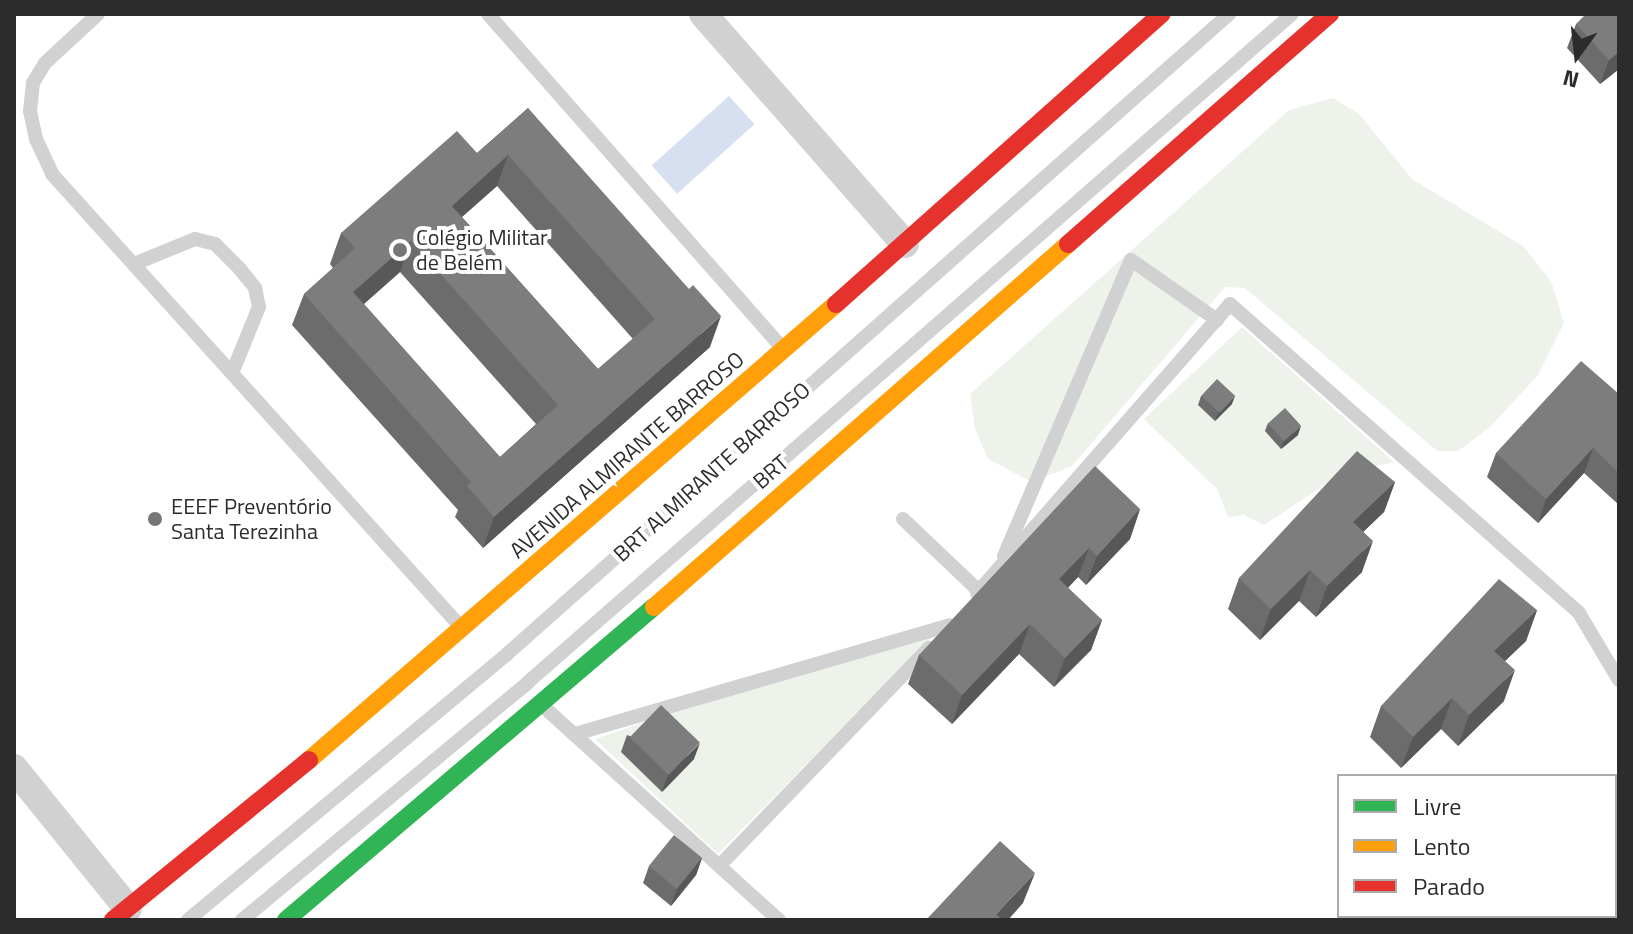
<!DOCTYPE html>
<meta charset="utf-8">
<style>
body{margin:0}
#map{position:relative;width:1633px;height:934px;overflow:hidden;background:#fff;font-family:"Titillium Web",sans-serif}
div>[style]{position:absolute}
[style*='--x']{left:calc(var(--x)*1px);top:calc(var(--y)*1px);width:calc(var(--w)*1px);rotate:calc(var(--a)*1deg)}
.green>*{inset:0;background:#edf3eb}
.water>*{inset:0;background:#d7e0f0;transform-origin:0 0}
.lane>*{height:14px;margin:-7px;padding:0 7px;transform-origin:7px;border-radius:7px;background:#d1d1d1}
.street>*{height:28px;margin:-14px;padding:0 14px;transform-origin:14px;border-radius:14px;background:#d1d1d1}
.fast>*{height:18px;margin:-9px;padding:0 9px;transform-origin:9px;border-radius:9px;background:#30b455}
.slow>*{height:18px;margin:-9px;padding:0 9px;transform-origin:9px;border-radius:9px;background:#ff9f0a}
.jam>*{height:18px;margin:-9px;padding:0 9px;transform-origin:9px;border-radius:9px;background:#e5322d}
.wall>*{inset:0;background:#6c6c6c}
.shaded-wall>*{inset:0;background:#585858}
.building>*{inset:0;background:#7d7d7d;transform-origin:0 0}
.dots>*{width:22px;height:22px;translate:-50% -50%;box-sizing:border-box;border:4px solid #fff;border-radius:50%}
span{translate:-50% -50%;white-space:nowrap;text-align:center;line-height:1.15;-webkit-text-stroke:8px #fff;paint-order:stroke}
.poi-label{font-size:22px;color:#2c2c2c}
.left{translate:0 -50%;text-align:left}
.street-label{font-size:22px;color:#2c2c2c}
.frame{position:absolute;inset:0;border:16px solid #2c2c2c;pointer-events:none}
.legend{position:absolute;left:1337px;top:774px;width:280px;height:144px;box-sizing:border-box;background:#fff;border:2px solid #ababab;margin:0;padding:10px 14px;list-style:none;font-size:24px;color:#2c2c2c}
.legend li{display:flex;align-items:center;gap:16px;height:40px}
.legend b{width:40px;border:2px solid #ababab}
.north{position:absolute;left:1537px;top:16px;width:80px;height:80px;-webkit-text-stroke:6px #fff;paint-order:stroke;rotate:195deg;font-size:22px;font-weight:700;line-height:32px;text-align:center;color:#2c2c2c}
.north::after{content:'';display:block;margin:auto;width:28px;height:36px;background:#2c2c2c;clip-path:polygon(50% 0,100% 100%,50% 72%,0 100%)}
</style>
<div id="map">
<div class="green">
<div style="clip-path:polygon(1333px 98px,1359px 114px,1412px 179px,1523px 246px,1551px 281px,1564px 323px,1538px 375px,1490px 427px,1458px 451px,1437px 451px,1245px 288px,1225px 287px,1072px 466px,1032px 482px,988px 459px,975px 429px,970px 394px,1289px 110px)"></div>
<div style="clip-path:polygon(1242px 327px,1394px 462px,1341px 474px,1264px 525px,1244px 515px,1228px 517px,1217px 489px,1144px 419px)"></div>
<div style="clip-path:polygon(934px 635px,718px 854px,595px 739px,653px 719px)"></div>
</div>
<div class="water">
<div style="left:729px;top:96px;width:38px;height:104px;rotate:48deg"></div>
</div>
<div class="lane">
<div style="--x:98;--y:14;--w:72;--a:137.2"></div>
<div style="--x:45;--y:63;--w:23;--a:121"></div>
<div style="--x:33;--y:83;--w:28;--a:96"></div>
<div style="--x:30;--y:111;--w:29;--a:78"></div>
<div style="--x:36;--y:139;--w:38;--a:65"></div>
<div style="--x:52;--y:174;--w:609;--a:47.93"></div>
<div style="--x:488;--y:14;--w:444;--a:48.6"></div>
<div style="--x:134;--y:264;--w:66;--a:-22.3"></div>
<div style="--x:195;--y:239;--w:21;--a:14"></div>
<div style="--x:215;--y:244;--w:34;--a:45"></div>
<div style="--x:239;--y:268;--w:26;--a:51"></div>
<div style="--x:255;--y:288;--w:19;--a:78"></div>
<div style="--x:259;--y:307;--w:71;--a:112.2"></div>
<div style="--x:903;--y:519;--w:105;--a:43.5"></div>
<div style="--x:1004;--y:556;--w:322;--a:-66.8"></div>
<div style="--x:1131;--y:260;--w:105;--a:34.9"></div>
<div style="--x:977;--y:593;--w:384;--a:-48.8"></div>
<div style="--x:1230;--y:304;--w:466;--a:41.5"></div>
<div style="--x:1579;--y:613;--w:78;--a:59.2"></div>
<div style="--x:545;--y:708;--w:316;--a:42.2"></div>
<div style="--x:575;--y:734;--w:390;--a:-16.2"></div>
<div style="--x:721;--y:864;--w:300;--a:-46.1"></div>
<div style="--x:1615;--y:895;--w:9;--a:-63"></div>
<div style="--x:188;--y:920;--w:415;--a:-39.8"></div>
<div style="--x:507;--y:654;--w:965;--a:-41.55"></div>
<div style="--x:242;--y:920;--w:371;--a:-39.7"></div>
<div style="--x:527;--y:683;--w:1016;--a:-41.17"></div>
<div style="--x:1603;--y:920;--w:4;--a:-63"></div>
</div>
<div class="street">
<div style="--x:703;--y:14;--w:306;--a:48.7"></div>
<div style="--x:14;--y:768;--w:181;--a:51"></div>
</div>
<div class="fast">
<div style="--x:286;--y:920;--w:483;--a:-40.4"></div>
</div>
<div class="slow">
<div style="--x:654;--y:607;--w:551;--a:-41.24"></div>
<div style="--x:309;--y:760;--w:697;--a:-40.87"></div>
</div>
<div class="jam">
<div style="--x:1068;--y:244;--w:349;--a:-41.3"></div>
<div style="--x:836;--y:304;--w:436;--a:-41.7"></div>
<div style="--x:113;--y:920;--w:253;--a:-39.2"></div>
</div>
<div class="wall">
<div style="clip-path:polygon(1619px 14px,1619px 69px,1600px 84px,1567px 48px,1576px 24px)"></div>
<div style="clip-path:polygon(evenodd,528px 108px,710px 347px,483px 548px,455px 517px,458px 510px,292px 325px,304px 294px,333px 268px,330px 264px,341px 233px,477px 153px,528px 108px,497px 186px,633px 339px,598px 369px,462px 217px,497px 186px,528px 108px,400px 272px,536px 424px,500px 457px,364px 304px,400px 272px)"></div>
<div style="clip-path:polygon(1619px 394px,1619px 505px,1584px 473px,1538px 523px,1487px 477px,1496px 453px)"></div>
<div style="clip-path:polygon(1201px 396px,1232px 404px,1215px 421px,1198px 405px)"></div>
<div style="clip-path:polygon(1268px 423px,1298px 435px,1281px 449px,1265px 431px)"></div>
<div style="clip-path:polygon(1395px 482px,1384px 512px,1363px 532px,1362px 572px,1316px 617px,1299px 601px,1260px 640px,1228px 609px,1239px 578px)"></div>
<div style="clip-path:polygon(1140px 509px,1130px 539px,1086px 585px,1078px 577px,1068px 588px,1102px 620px,1091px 650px,1054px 687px,1019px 654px,952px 724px,908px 684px,919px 655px)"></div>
<div style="clip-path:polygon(1537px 610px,1526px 641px,1505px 661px,1504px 701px,1458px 746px,1441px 729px,1401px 768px,1370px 737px,1381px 706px)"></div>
<div style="clip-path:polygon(627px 735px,694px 759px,662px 792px,621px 752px)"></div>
<div style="clip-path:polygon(702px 858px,696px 875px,671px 906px,643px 883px,649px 866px)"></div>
</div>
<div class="shaded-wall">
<div style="clip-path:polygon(1619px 52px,1619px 69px,1600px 84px,1609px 60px)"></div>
<div style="clip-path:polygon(508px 155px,497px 186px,440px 236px,452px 206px)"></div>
<div style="clip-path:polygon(411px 241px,400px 272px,342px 323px,353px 292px)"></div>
<div style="clip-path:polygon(721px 316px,710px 347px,483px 548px,494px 517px)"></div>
<div style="clip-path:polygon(1235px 396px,1232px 404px,1215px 421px,1218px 413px)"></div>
<div style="clip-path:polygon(1301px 426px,1298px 435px,1281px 449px,1284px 440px)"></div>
<div style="clip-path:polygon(1593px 448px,1584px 473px,1538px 523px,1546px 499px)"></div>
<div style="clip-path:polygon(1395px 482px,1384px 512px,1341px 553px,1353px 522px)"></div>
<div style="clip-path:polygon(1140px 509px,1130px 539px,1086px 585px,1097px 556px)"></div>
<div style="clip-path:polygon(1373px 541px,1362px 572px,1316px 617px,1327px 586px)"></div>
<div style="clip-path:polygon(1089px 548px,1078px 577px,1048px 608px,1059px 579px)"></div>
<div style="clip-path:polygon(1310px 570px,1299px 601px,1260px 640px,1271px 609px)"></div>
<div style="clip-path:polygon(1537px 610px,1526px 641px,1483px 682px,1494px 651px)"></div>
<div style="clip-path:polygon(1102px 620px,1091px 650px,1054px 687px,1065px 658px)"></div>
<div style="clip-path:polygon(1030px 624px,1019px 654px,952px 724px,962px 695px)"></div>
<div style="clip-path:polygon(1515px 670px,1504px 701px,1458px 746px,1469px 715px)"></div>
<div style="clip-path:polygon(1452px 698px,1441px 729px,1401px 768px,1413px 737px)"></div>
<div style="clip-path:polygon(700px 743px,694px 759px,662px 792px,668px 775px)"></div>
<div style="clip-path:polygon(702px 858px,696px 875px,671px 906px,677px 889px)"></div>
<div style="clip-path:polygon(1035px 873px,1023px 903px,1008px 920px,994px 920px,996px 914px)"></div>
<div style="clip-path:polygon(1482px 916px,1501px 916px,1497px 920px,1478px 920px)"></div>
</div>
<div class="building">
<div style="clip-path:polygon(1586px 14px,1619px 14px,1619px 52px,1609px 60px,1576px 24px)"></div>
<div style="clip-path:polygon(evenodd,528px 108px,689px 289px,693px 285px,721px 316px,494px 517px,467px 486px,471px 482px,304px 294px,355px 248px,341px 233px,457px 131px,477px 153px,528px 108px,508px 155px,655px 319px,598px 369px,452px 206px,508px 155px,528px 108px,411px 241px,558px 405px,500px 457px,353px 292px,411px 241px)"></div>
<div style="clip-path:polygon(1581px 361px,1619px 394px,1619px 473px,1593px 448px,1546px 499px,1496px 453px)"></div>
<div style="left:1217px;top:379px;width:25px;height:23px;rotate:43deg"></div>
<div style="left:1285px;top:408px;width:24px;height:23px;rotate:48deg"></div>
<div style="clip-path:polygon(1357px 451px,1395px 482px,1353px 522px,1373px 541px,1327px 586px,1310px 570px,1271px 609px,1239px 578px)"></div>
<div style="clip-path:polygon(1095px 466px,1140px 509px,1097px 556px,1089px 548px,1059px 579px,1102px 620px,1065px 658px,1030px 624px,962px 695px,919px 655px)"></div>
<div style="clip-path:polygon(1499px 579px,1537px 610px,1494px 651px,1515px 670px,1469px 715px,1452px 698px,1413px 737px,1381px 706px)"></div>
<div style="left:661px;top:705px;width:54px;height:45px;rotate:44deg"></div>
<div style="left:674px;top:835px;width:36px;height:40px;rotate:39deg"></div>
<div style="clip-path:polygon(1000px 841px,1035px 873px,996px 914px,1002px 920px,926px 920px)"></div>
<div style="left:1393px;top:916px;width:89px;height:6px"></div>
</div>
<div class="dots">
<div style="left:400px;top:250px;background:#767676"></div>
<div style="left:155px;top:519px;background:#767676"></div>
</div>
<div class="poi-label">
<span class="left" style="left:416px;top:250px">Colégio Militar<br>de Belém</span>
<span class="left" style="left:171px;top:519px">EEEF Preventório<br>Santa Terezinha</span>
</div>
<div class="street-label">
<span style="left:627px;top:455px;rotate:-41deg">AVENIDA ALMIRANTE BARROSO</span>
<span style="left:712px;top:472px;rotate:-42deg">BRT ALMIRANTE BARROSO</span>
<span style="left:771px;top:472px;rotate:-41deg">BRT</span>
</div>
<div class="frame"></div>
<ul class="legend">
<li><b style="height:10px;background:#30b455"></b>Livre</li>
<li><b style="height:10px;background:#ff9f0a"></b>Lento</li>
<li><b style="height:10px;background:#e5322d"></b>Parado</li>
</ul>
<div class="north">N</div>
</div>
